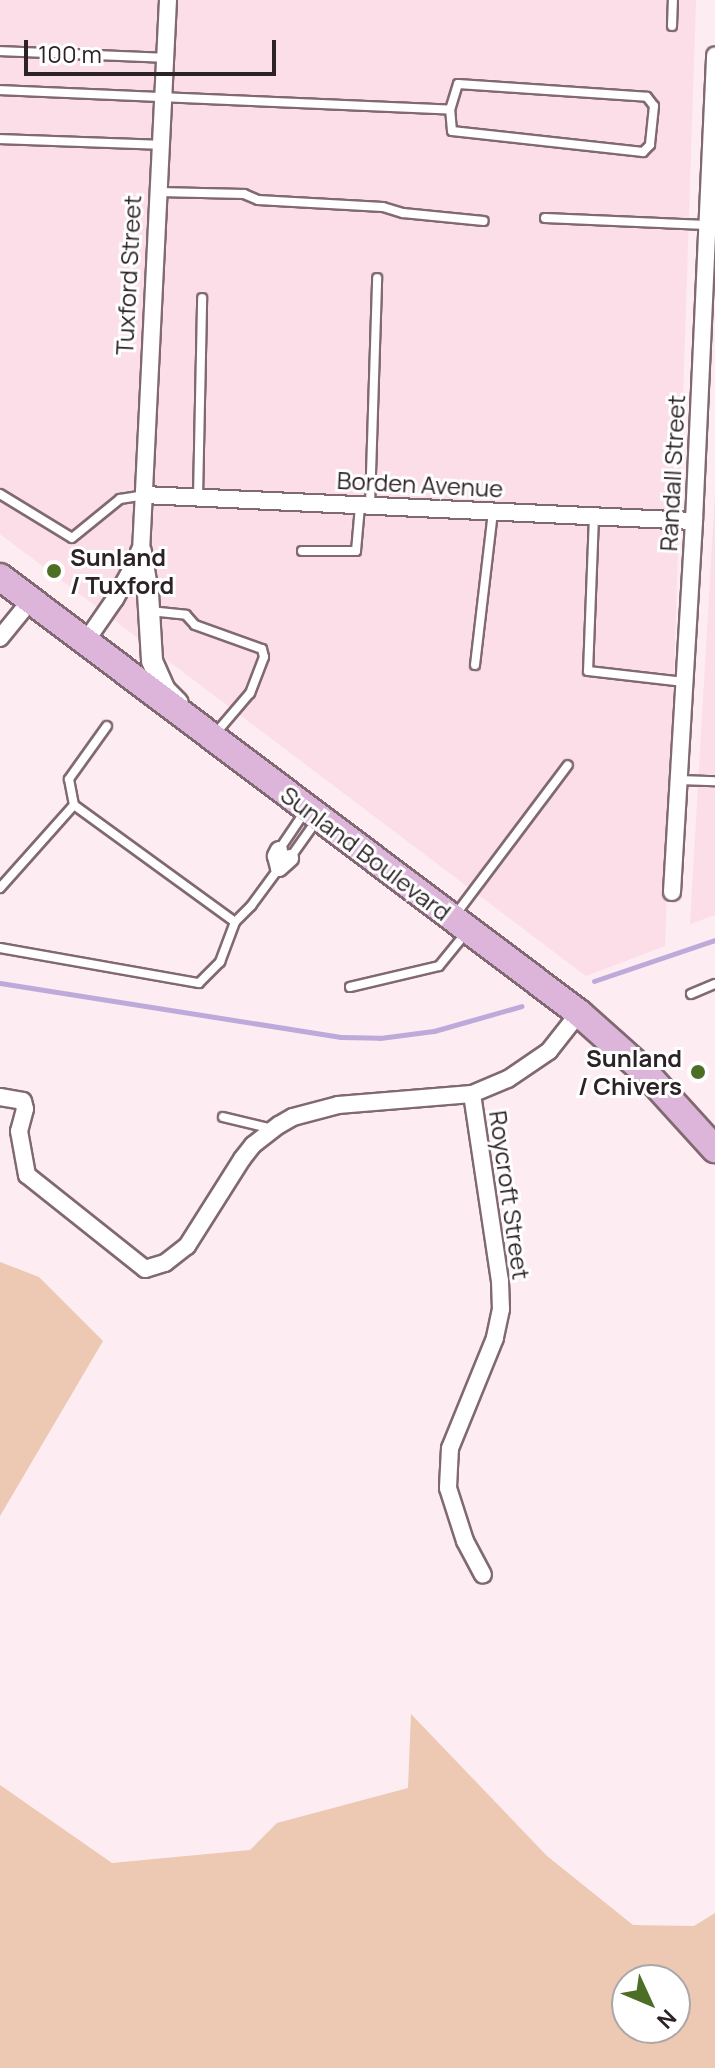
<!DOCTYPE html>
<style>
body{margin:0}
#map{position:relative;width:715px;height:2068px;overflow:hidden;background:#fdecf1;font-family:Manrope,sans-serif}
div>[style]{position:absolute}
[style*='--x']{left:calc(var(--x)*1px);top:calc(var(--y)*1px);width:calc(var(--w)*1px);rotate:calc(var(--a)*1deg)}
.built>*{inset:0;background:#fbdee7}
.green>*{inset:0;background:#edc8b3}
.stream>*{height:5px;margin:-2.5px;padding:0 2.5px;transform-origin:2.5px;border-radius:2.5px;background:#beaada}
.roads{filter:drop-shadow(2px 0 #816971) drop-shadow(-2px 0 #816971) drop-shadow(0 2px #816971) drop-shadow(0 -2px #816971)}
.service>*{height:8px;margin:-4px;padding:0 4px;transform-origin:4px;border-radius:4px;background:#fff}
.minor>*{height:16px;margin:-8px;padding:0 8px;transform-origin:8px;border-radius:8px;background:#fff}
.tertiary>*{height:20px;margin:-10px;padding:0 10px;transform-origin:10px;border-radius:10px;background:#fff}
.primary>*{height:26px;margin:-13px;padding:0 13px;transform-origin:13px;border-radius:13px;background:#deb5da}
.dots>*{width:22px;height:22px;translate:-50% -50%;box-sizing:border-box;border:4px solid #fff;border-radius:50%}
span{translate:-50% -50%;white-space:nowrap;text-align:center;line-height:1.15;-webkit-text-stroke:6px #fff;paint-order:stroke}
.street-label{font-size:24px;color:#2d2326}
.poi-label{font-size:24px;color:#2d2326;font-weight:700}
.left{translate:0 -50%;text-align:left}
.right{translate:-100% -50%;text-align:right}
.north{position:absolute;left:611px;top:1964px;width:80px;height:80px;box-sizing:border-box;background:#fff;border:2px solid #aba7a8;border-radius:50%;rotate:134deg;font-size:22px;font-weight:700;line-height:32px;text-align:center;color:#2d2326}
.north::after{content:'';display:block;margin:auto;width:28px;height:36px;background:#4c6e25;clip-path:polygon(50% 0,100% 100%,50% 72%,0 100%)}
.scale{position:absolute;left:24px;top:40px;width:252px;height:36px;box-sizing:border-box;border:4px solid #2d2326;border-top:0;padding-left:10px;font-size:24px;line-height:28px;white-space:nowrap;color:#2d2326;-webkit-text-stroke:6px #fff;paint-order:stroke}
</style>
<div id="map">
<div class="built">
<div style="clip-path:polygon(0 0,696px 0,665px 946px,586px 976px,0 534px)"></div>
<div style="clip-path:polygon(715px 494px,715px 915px,690px 924px)"></div>
</div>
<div class="green">
<div style="clip-path:polygon(0 1262px,39px 1277px,103px 1341px,0 1516px)"></div>
<div style="clip-path:polygon(evenodd,411px 1714px,547px 1856px,633px 1925px,694px 1926px,715px 1913px,715px 2068px,0 2068px,0 1785px,112px 1863px,250px 1850px,277px 1823px,408px 1788px,411px 1714px,675px 1980px,675px 2028px,627px 2028px,627px 1980px,675px 1980px)"></div>
</div>
<div class="stream">
<div style="--x:594;--y:981;--w:128;--a:-18.7"></div>
<div style="--x:0;--y:983;--w:345;--a:9"></div>
<div style="--x:341;--y:1037;--w:39;--a:1"></div>
<div style="--x:380;--y:1038;--w:54;--a:-7.4"></div>
<div style="--x:434;--y:1031;--w:91;--a:-15.9"></div>
</div>
<div class="roads">
<div class="service">
<div style="--x:672;--y:26;--w:26;--a:-88"></div>
<div style="--x:0;--y:51;--w:165;--a:2.4"></div>
<div style="--x:458;--y:84;--w:189;--a:3.9"></div>
<div style="--x:647;--y:97;--w:11;--a:52"></div>
<div style="--x:654;--y:106;--w:39;--a:96"></div>
<div style="--x:650;--y:145;--w:10;--a:135"></div>
<div style="--x:643;--y:152;--w:192;--a:-173.7"></div>
<div style="--x:452;--y:131;--w:21;--a:-95"></div>
<div style="--x:450;--y:110;--w:27;--a:-73"></div>
<div style="--x:0;--y:90;--w:450;--a:2.5"></div>
<div style="--x:0;--y:139;--w:161;--a:2.1"></div>
<div style="--x:159;--y:192;--w:85;--a:1.3"></div>
<div style="--x:244;--y:194;--w:15;--a:23"></div>
<div style="--x:258;--y:200;--w:125;--a:3.2"></div>
<div style="--x:383;--y:207;--w:21;--a:17"></div>
<div style="--x:403;--y:213;--w:81;--a:5.6"></div>
<div style="--x:545;--y:218;--w:162;--a:2.5"></div>
<div style="--x:0;--y:494;--w:84;--a:31.4"></div>
<div style="--x:72;--y:538;--w:62;--a:-39.1"></div>
<div style="--x:120;--y:499;--w:24;--a:-9"></div>
<div style="--x:198;--y:497;--w:199;--a:-88.8"></div>
<div style="--x:370;--y:506;--w:228;--a:-88.2"></div>
<div style="--x:594;--y:516;--w:155;--a:92.2"></div>
<div style="--x:588;--y:671;--w:97;--a:6.5"></div>
<div style="--x:302;--y:551;--w:54;--a:0"></div>
<div style="--x:356;--y:551;--w:45;--a:-84.9"></div>
<div style="--x:150;--y:611;--w:36;--a:6"></div>
<div style="--x:186;--y:615;--w:13;--a:48"></div>
<div style="--x:195;--y:625;--w:71;--a:19.7"></div>
<div style="--x:262;--y:649;--w:8;--a:76"></div>
<div style="--x:264;--y:657;--w:39;--a:111"></div>
<div style="--x:250;--y:693;--w:54;--a:130.5"></div>
<div style="--x:475;--y:665;--w:154;--a:-83.3"></div>
<div style="--x:679;--y:780;--w:36;--a:2"></div>
<div style="--x:74;--y:805;--w:199;--a:36"></div>
<div style="--x:279;--y:850;--w:45;--a:-56"></div>
<div style="--x:290;--y:858;--w:47;--a:-54.6"></div>
<div style="--x:0;--y:888;--w:111;--a:-48.3"></div>
<div style="--x:74;--y:805;--w:26;--a:-101"></div>
<div style="--x:69;--y:779;--w:65;--a:-54.4"></div>
<div style="--x:456;--y:914;--w:186;--a:-53.1"></div>
<div style="--x:0;--y:948;--w:202;--a:10"></div>
<div style="--x:199;--y:983;--w:30;--a:-45"></div>
<div style="--x:220;--y:962;--w:43;--a:-69.4"></div>
<div style="--x:235;--y:922;--w:23;--a:-45"></div>
<div style="--x:251;--y:906;--w:47;--a:-53.6"></div>
<div style="--x:350;--y:987;--w:91;--a:-13.3"></div>
<div style="--x:439;--y:966;--w:41;--a:-50.9"></div>
<div style="--x:691;--y:994;--w:26;--a:-23"></div>
<div style="--x:223;--y:1117;--w:51;--a:13.5"></div>
</div>
<div class="minor">
<div style="--x:144;--y:495;--w:551;--a:2.71"></div>
<div style="--x:0;--y:638;--w:49;--a:-50.8"></div>
<div style="--x:86;--y:641;--w:51;--a:-55.4"></div>
<div style="--x:115;--y:599;--w:54;--a:-61"></div>
<div style="--x:141;--y:552;--w:553;--a:-87.2"></div>
<div style="--x:279;--y:850;--w:7;--a:117"></div>
<div style="--x:276;--y:856;--w:12;--a:76"></div>
<div style="--x:279;--y:868;--w:15;--a:-42"></div>
<div style="--x:672;--y:892;--w:372;--a:-86.6"></div>
<div style="--x:694;--y:521;--w:466;--a:-87.4"></div>
<div style="--x:472;--y:1094;--w:189;--a:81.5"></div>
<div style="--x:500;--y:1281;--w:28;--a:88"></div>
<div style="--x:501;--y:1309;--w:30;--a:102"></div>
<div style="--x:495;--y:1338;--w:119;--a:112.2"></div>
<div style="--x:450;--y:1448;--w:40;--a:92.9"></div>
<div style="--x:448;--y:1488;--w:56;--a:72.2"></div>
<div style="--x:465;--y:1541;--w:38;--a:62"></div>
<div style="--x:0;--y:1097;--w:23;--a:10"></div>
<div style="--x:23;--y:1101;--w:8;--a:76"></div>
<div style="--x:25;--y:1109;--w:23;--a:105"></div>
<div style="--x:19;--y:1131;--w:45;--a:79.7"></div>
<div style="--x:27;--y:1175;--w:151;--a:38.5"></div>
<div style="--x:145;--y:1269;--w:21;--a:-17"></div>
<div style="--x:165;--y:1263;--w:28;--a:-38"></div>
<div style="--x:187;--y:1246;--w:103;--a:-57.7"></div>
<div style="--x:242;--y:1159;--w:18;--a:-52"></div>
<div style="--x:253;--y:1145;--w:33;--a:-38"></div>
<div style="--x:279;--y:1125;--w:16;--a:-30"></div>
<div style="--x:293;--y:1117;--w:47;--a:-14.9"></div>
<div style="--x:338;--y:1105;--w:134;--a:-4.7"></div>
<div style="--x:472;--y:1094;--w:39;--a:-23"></div>
<div style="--x:508;--y:1079;--w:50;--a:-34.3"></div>
<div style="--x:549;--y:1051;--w:48;--a:-51.7"></div>
</div>
<div class="tertiary">
<div style="--x:141;--y:552;--w:42;--a:80.3"></div>
<div style="--x:148;--y:593;--w:68;--a:86.6"></div>
<div style="--x:152;--y:661;--w:32;--a:66"></div>
<div style="--x:165;--y:690;--w:18;--a:45"></div>
</div>
<div class="primary">
<div style="--x:0;--y:577;--w:725;--a:36.98"></div>
<div style="--x:579;--y:1013;--w:86;--a:41.7"></div>
<div style="--x:643;--y:1070;--w:107;--a:47.7"></div>
</div>
</div>
<div class="dots">
<div style="left:54px;top:571px;background:#4c6e25"></div>
<div style="left:698px;top:1072px;background:#4c6e25"></div>
</div>
<div class="street-label">
<span style="left:128px;top:275px;rotate:-87deg">Tuxford Street</span>
<span style="left:672px;top:473px;rotate:-87deg">Randall Street</span>
<span style="left:420px;top:484px;rotate:3deg">Borden Avenue</span>
<span style="left:366px;top:853px;rotate:37deg">Sunland Boulevard</span>
<span style="left:510px;top:1195px;rotate:82deg">Roycroft Street</span>
</div>
<div class="poi-label">
<span class="left" style="left:70px;top:571px">Sunland<br>/ Tuxford</span>
<span class="right" style="left:682px;top:1072px">Sunland<br>/ Chivers</span>
</div>
<div class="north">N</div>
<div class="scale">100 m</div>
</div>
